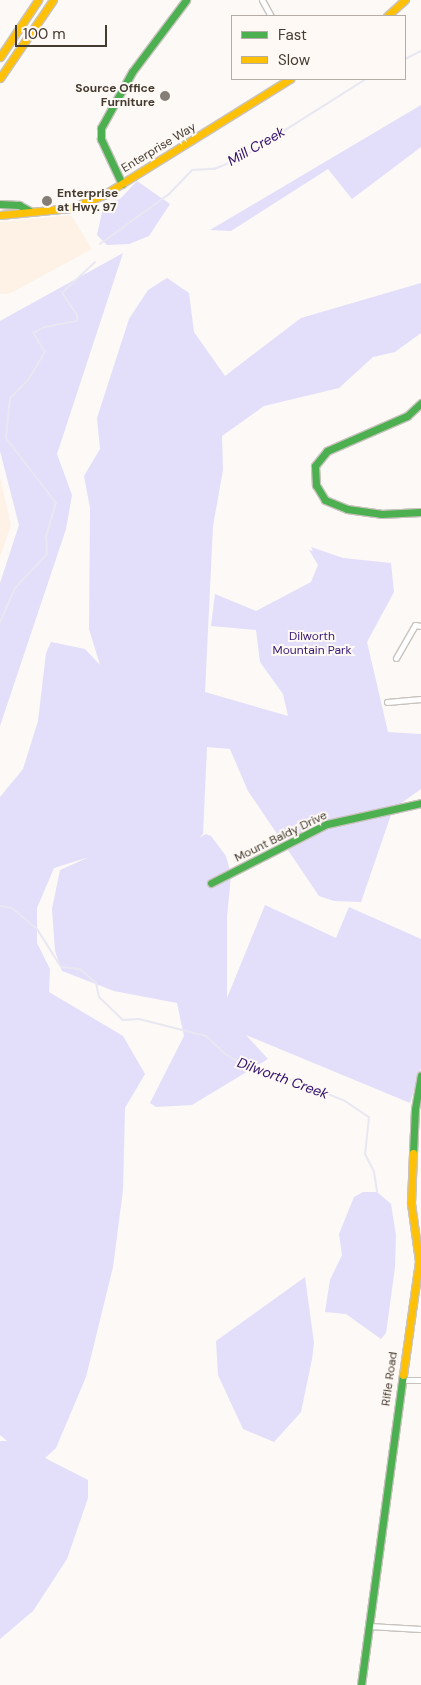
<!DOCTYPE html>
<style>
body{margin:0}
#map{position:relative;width:421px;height:1685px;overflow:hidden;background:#fcf9f6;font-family:"DM Sans",sans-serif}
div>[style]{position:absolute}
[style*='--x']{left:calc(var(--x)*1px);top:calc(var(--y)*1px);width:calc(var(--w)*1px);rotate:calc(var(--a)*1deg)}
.built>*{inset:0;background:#fef2e7}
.green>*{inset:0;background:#e3defa}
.stream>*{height:2px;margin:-1px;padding:0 1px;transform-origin:1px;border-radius:1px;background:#e9e7f2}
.roads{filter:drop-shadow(1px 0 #c8c3bd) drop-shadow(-1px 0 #c8c3bd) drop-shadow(0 1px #c8c3bd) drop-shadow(0 -1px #c8c3bd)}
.street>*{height:5px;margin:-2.5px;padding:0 2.5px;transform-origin:2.5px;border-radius:2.5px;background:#fffefe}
.fast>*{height:7px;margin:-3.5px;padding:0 3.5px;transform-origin:3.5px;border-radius:3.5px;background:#4caf50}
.slow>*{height:7px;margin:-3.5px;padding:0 3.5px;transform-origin:3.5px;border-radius:3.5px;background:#ffc107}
.dots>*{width:14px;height:14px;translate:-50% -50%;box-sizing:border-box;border:2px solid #fef9f4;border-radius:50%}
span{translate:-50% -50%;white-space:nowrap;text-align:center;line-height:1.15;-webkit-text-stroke:4px #fef9f4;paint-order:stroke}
.poi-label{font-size:12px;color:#443b31;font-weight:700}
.right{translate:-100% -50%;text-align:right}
.left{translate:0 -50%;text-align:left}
.street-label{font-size:12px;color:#443b31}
.park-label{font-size:12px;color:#361875}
.water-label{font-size:14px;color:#300e6d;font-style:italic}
.legend{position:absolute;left:231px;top:15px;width:175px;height:65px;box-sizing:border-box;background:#fef9f4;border:1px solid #b4ada6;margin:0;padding:6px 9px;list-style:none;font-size:15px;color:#443b31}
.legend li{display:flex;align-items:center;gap:10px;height:25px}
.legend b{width:25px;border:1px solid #b4ada6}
.scale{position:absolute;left:15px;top:25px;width:92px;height:22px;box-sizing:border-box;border:2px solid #443b31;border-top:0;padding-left:6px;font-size:15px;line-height:18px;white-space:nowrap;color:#443b31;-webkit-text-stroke:4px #fef9f4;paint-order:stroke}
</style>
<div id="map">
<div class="built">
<div style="clip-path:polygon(71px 215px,92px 249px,9px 294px,0 294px,0 222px)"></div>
<div style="clip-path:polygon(0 477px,11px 525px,0 557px)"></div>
</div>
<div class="green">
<div style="clip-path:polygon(421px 105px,421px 147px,352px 199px,328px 169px,231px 231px,210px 230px)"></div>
<div style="clip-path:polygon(137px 181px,170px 204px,149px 236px,129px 244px,107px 245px,97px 235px,103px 208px,121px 198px)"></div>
<div style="clip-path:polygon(123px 253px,57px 454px,72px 495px,66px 529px,0 726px,0 583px,19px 525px,0 451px,0 321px)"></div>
<div style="clip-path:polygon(167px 278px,189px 293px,194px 332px,225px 376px,301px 318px,421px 283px,421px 333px,395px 352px,373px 357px,339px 388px,264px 406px,222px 436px,223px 470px,213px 526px,205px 692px,288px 716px,283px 694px,260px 662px,256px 630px,211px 626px,215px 594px,256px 611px,311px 582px,318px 565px,309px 550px,313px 551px,311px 547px,343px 558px,391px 563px,394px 592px,367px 642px,388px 732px,421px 734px,421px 789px,393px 809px,361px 902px,334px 901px,319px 896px,248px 791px,230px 749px,207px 747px,203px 834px,199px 838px,206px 834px,211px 836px,226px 856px,231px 875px,227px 917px,227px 998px,265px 905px,336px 938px,349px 907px,421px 939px,421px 1068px,410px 1103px,246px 1035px,268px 1059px,192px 1105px,156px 1107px,150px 1103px,184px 1036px,177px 1003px,114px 991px,62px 971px,55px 951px,52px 909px,60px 870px,89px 857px,54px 868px,37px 908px,37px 943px,50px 969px,49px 992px,123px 1036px,145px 1074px,125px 1108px,123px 1190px,113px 1267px,86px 1377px,56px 1448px,45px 1458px,88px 1480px,88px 1498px,67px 1559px,33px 1611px,0 1639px,0 1441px,7px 1441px,0 1435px,0 797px,23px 769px,38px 721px,46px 653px,51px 642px,85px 649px,100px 665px,89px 629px,90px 508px,84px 476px,100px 449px,97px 418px,129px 319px,148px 290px)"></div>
<div style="clip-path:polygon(363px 1192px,377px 1192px,391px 1204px,396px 1235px,395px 1267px,386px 1333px,381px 1339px,346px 1314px,325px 1312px,330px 1280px,342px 1255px,339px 1234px,354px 1197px)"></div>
<div style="clip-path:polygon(305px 1277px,314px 1343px,312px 1359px,301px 1412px,274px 1442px,243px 1429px,218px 1375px,216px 1341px)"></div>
</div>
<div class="stream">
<div style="--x:405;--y:59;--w:18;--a:-27"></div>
<div style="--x:100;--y:244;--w:85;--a:-35.9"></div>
<div style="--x:169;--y:194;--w:33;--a:-46"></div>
<div style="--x:192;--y:170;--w:22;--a:-3"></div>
<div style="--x:214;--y:169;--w:29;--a:-22"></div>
<div style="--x:241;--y:158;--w:148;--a:-32.3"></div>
<div style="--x:0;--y:622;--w:37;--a:-66"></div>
<div style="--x:15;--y:588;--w:47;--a:-46.7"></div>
<div style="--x:47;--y:554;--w:17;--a:-93"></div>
<div style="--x:46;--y:537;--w:35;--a:-74"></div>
<div style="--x:56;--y:503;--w:82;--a:-127.6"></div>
<div style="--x:6;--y:438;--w:40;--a:-84.3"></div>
<div style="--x:10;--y:398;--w:25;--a:-45"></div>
<div style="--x:28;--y:380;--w:33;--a:-59"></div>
<div style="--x:45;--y:352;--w:22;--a:-122"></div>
<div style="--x:33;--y:333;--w:13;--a:-27"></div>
<div style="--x:45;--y:327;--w:33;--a:-11"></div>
<div style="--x:77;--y:321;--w:6;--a:-90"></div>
<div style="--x:77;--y:315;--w:27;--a:-124"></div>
<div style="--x:62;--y:293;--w:45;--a:-43.2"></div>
<div style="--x:0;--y:906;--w:12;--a:9"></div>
<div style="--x:12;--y:908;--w:33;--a:40"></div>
<div style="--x:37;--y:929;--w:45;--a:57.7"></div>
<div style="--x:61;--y:967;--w:19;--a:6"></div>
<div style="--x:80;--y:969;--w:21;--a:41"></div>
<div style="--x:96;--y:983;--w:14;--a:78"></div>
<div style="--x:99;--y:997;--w:33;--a:44"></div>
<div style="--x:123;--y:1020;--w:16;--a:-4"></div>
<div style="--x:139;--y:1019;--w:69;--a:14.2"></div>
<div style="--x:206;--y:1036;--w:26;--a:43"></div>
<div style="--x:225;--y:1054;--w:23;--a:31"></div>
<div style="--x:245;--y:1066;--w:62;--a:17"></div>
<div style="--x:304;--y:1084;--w:44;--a:22.5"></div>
<div style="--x:345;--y:1101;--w:29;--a:34"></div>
<div style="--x:369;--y:1117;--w:37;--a:96"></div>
<div style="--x:365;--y:1154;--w:20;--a:63"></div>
<div style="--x:374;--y:1172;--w:20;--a:81"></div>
</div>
<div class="roads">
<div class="street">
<div style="--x:262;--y:0;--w:18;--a:61"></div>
<div style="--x:396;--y:658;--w:38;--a:-60"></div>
<div style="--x:415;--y:625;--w:6;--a:9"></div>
<div style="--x:387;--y:702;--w:34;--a:-5"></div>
<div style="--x:402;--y:1380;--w:19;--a:0"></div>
<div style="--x:369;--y:1626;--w:52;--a:3.3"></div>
</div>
<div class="fast">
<div style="--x:122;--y:184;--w:50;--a:-115"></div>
<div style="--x:101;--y:139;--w:11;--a:-90"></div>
<div style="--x:101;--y:128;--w:64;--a:-61"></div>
<div style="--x:132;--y:72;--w:90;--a:-53.1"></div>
<div style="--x:0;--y:204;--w:19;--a:3"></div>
<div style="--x:19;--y:205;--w:13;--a:29"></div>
<div style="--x:421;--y:403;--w:19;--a:137"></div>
<div style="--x:407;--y:416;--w:87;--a:156.4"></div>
<div style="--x:327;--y:451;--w:19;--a:129"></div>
<div style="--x:315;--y:466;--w:19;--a:87"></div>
<div style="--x:316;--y:485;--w:17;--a:59"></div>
<div style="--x:325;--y:500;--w:24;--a:22"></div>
<div style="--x:347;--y:509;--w:34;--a:8"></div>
<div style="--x:381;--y:514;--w:40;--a:-2.9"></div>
<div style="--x:211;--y:883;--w:130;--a:-27"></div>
<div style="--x:327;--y:824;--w:96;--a:-12.6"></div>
<div style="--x:413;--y:1153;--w:44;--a:-87.4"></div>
<div style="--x:415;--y:1109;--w:34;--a:-80"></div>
<div style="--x:361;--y:1685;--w:313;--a:-82.3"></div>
</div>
<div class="slow">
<div style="--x:387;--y:16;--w:24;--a:-42"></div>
<div style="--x:0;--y:57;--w:69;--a:-56.3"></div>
<div style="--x:0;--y:78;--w:94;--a:-55.8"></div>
<div style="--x:0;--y:215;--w:71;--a:-5.6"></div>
<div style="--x:71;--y:208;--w:37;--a:-22"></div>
<div style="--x:105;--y:194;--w:218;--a:-31.9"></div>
<div style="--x:403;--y:1375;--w:115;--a:-82"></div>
<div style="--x:419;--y:1261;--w:59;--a:-97.9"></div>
<div style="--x:411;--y:1203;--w:50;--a:-87.7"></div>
</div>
</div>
<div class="dots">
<div style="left:165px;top:96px;background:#847e76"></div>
<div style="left:47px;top:201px;background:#847e76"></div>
</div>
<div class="poi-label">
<span class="right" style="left:155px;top:96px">Source Office<br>Furniture</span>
<span class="left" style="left:57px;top:201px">Enterprise<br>at Hwy. 97</span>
</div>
<div class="street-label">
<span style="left:159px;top:148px;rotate:-31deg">Enterprise Way</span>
<span style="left:281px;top:837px;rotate:-26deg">Mount Baldy Drive</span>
<span style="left:390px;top:1379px;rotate:-82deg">Rifle Road</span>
</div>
<div class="park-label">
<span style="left:312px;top:644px">Dilworth<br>Mountain Park</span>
</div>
<div class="water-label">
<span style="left:256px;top:146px;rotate:-30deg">Mill Creek</span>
<span style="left:283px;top:1078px;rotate:20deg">Dilworth Creek</span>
</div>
<ul class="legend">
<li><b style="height:6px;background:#4caf50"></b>Fast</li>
<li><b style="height:6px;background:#ffc107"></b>Slow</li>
</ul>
<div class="scale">100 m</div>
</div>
